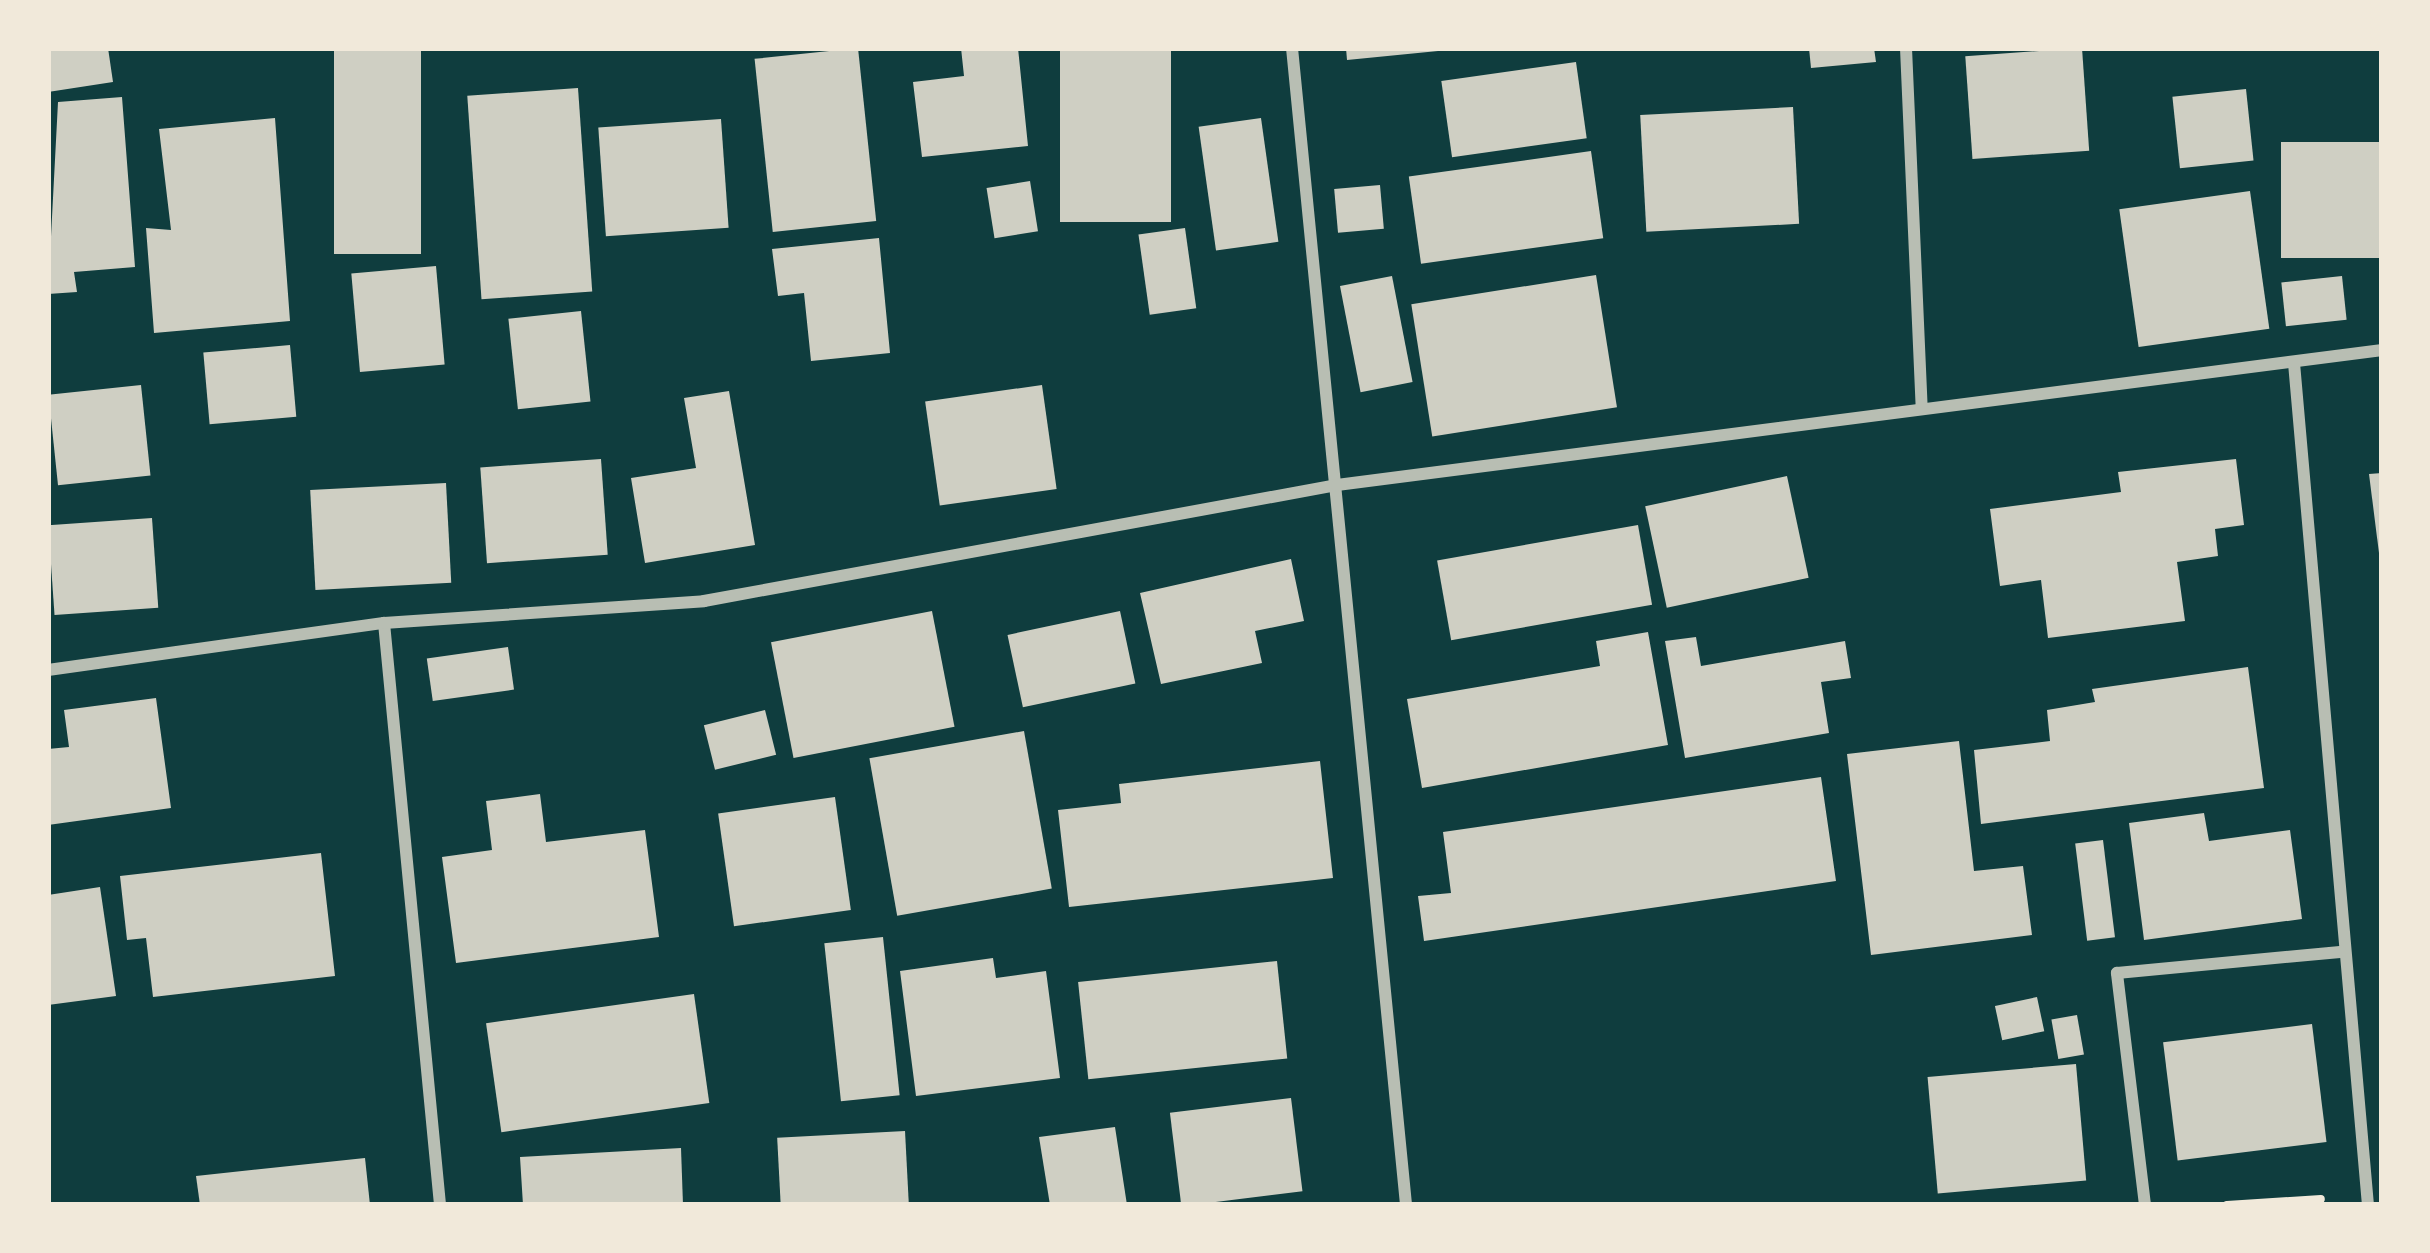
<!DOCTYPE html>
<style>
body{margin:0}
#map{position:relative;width:2430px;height:1253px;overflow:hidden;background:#0f3d3e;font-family:Mulish,sans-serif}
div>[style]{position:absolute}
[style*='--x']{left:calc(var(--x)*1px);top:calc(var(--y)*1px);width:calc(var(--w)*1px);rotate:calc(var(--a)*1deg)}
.building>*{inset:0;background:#cfcfc3;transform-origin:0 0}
.path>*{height:8px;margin:-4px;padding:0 4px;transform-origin:4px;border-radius:4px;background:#f1e9da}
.minor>*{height:12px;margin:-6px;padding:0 6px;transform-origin:6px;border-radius:6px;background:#b8beb3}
span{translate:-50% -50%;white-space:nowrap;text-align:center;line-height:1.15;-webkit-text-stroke:12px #f1e9da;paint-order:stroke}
.frame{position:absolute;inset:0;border:51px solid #f1e9da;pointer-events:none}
</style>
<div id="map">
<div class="building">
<div style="clip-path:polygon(48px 48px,108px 48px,113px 82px,48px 92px)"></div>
<div style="left:334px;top:48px;width:87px;height:206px"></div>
<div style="left:858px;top:48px;width:174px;height:104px;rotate:84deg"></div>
<div style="clip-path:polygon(961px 48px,1018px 48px,1028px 146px,922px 157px,913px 82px,964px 76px)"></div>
<div style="left:1060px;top:48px;width:111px;height:174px"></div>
<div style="clip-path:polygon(1346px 48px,1438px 48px,1438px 51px,1347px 60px)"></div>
<div style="clip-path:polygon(1809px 48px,1874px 48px,1876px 62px,1811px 68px)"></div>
<div style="left:2082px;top:48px;width:103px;height:117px;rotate:86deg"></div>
<div style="left:1576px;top:62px;width:77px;height:136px;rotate:82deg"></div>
<div style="left:578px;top:88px;width:204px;height:111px;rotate:86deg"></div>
<div style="left:2246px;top:89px;width:72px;height:74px;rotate:84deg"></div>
<div style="clip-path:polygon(122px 97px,135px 267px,74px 272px,77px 292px,48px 294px,58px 102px)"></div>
<div style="left:1793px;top:107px;width:117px;height:153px;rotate:87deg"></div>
<div style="clip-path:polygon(275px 118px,290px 321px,154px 333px,146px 228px,171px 230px,159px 129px)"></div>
<div style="left:1261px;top:118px;width:125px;height:63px;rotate:82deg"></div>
<div style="left:721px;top:119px;width:109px;height:123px;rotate:86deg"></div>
<div style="left:2382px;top:142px;width:116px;height:101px;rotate:90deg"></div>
<div style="left:1591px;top:151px;width:88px;height:184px;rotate:82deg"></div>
<div style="left:1030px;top:181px;width:51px;height:44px;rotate:81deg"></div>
<div style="left:1380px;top:185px;width:44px;height:46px;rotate:85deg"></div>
<div style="left:2250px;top:191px;width:139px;height:132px;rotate:82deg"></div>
<div style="left:1185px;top:228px;width:81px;height:47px;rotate:82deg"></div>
<div style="clip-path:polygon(879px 238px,890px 353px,811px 361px,804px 293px,778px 296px,772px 249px)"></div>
<div style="left:436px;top:266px;width:99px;height:85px;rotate:85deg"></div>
<div style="left:1596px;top:275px;width:134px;height:187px;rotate:81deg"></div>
<div style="left:1392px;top:276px;width:108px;height:53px;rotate:79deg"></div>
<div style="left:2342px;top:276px;width:44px;height:61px;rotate:84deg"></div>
<div style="left:581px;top:311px;width:91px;height:73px;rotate:84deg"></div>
<div style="left:290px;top:345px;width:72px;height:87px;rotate:85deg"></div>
<div style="left:141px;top:385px;width:91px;height:93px;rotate:84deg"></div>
<div style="left:1042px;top:385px;width:105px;height:118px;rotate:82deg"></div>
<div style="clip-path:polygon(729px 391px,755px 545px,645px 563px,631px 478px,696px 468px,684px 398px)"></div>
<div style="left:601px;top:459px;width:96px;height:121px;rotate:86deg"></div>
<div style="clip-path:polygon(2236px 459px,2244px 525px,2215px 529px,2218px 556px,2177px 562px,2185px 621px,2048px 638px,2041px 580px,2000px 586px,1990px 509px,2121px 492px,2118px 472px)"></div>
<div style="clip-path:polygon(2382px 473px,2382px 553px,2379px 553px,2369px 474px)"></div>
<div style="left:1787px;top:476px;width:104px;height:145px;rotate:78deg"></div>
<div style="left:446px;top:483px;width:100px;height:136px;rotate:87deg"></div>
<div style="left:152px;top:518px;width:90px;height:104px;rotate:86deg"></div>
<div style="left:1638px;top:525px;width:81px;height:204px;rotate:80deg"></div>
<div style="clip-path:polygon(1291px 559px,1304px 621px,1255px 631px,1262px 663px,1161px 684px,1140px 593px)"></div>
<div style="left:932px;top:611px;width:118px;height:164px;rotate:79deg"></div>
<div style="left:1120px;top:611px;width:74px;height:115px;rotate:78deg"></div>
<div style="clip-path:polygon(1648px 632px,1668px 745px,1422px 788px,1407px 699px,1600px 666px,1596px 641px)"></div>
<div style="clip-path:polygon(1696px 637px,1701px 666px,1845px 641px,1851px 678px,1821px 682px,1829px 733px,1685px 758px,1665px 641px)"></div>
<div style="left:508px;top:647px;width:43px;height:82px;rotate:82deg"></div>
<div style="clip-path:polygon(2248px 667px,2264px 788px,1981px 824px,1974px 750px,2050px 741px,2047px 710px,2095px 702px,2092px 689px)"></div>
<div style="clip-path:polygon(156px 698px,171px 808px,48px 825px,48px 749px,69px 747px,64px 710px)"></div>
<div style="left:765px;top:710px;width:46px;height:63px;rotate:76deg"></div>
<div style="left:1024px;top:731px;width:160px;height:157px;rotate:80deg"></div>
<div style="clip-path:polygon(1959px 741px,1974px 871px,2023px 866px,2032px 935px,1871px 955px,1847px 754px)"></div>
<div style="clip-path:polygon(1320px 761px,1333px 878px,1069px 907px,1058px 810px,1121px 803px,1119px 784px)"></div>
<div style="clip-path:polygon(1821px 777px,1836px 881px,1424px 941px,1418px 896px,1451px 893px,1443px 832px)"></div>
<div style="clip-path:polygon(540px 794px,546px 842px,645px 830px,659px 937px,456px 963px,442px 857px,492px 850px,486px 801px)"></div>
<div style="left:835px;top:797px;width:114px;height:118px;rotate:82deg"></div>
<div style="clip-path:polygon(2204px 813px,2209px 841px,2290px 830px,2302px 919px,2144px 940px,2129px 823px)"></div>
<div style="left:2103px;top:840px;width:98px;height:28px;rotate:83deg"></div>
<div style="clip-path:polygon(321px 853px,335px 976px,153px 997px,146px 938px,127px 940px,120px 876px)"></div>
<div style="clip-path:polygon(100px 887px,116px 996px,48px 1005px,48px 895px)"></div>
<div style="left:883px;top:937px;width:159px;height:59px;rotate:84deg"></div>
<div style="clip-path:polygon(993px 958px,996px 978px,1046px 971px,1060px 1078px,916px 1096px,900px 971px)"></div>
<div style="left:1277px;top:961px;width:98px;height:200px;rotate:84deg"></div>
<div style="left:694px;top:994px;width:110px;height:210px;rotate:82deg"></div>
<div style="left:2037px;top:997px;width:35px;height:43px;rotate:78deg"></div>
<div style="left:2077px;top:1015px;width:40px;height:26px;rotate:80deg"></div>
<div style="left:2312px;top:1024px;width:119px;height:150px;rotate:83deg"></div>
<div style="left:2076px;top:1064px;width:117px;height:149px;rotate:85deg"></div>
<div style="left:1291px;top:1098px;width:94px;height:122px;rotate:83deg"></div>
<div style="clip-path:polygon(1115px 1127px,1127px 1205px,1050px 1205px,1039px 1137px)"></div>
<div style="left:905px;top:1131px;width:74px;height:128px;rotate:87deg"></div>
<div style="clip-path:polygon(681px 1148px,683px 1205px,523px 1205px,520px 1157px)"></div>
<div style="clip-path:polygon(365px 1158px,370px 1205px,200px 1205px,196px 1176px)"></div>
</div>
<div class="path">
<div style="--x:2227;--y:1205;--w:94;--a:-3.7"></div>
</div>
<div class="minor">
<div style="--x:1292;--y:48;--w:1163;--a:84.37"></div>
<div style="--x:1906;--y:48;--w:360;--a:87.5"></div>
<div style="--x:2294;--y:363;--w:845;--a:84.98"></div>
<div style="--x:384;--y:623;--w:585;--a:84.5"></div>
<div style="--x:48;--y:670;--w:339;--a:-8"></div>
<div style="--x:384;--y:623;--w:321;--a:-3.9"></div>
<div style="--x:704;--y:601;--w:644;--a:-10.38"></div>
<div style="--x:1337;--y:485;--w:1054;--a:-7.36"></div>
<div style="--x:2145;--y:1205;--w:234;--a:-96.9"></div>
<div style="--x:2117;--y:973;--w:224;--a:-5.4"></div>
</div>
<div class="frame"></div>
</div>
